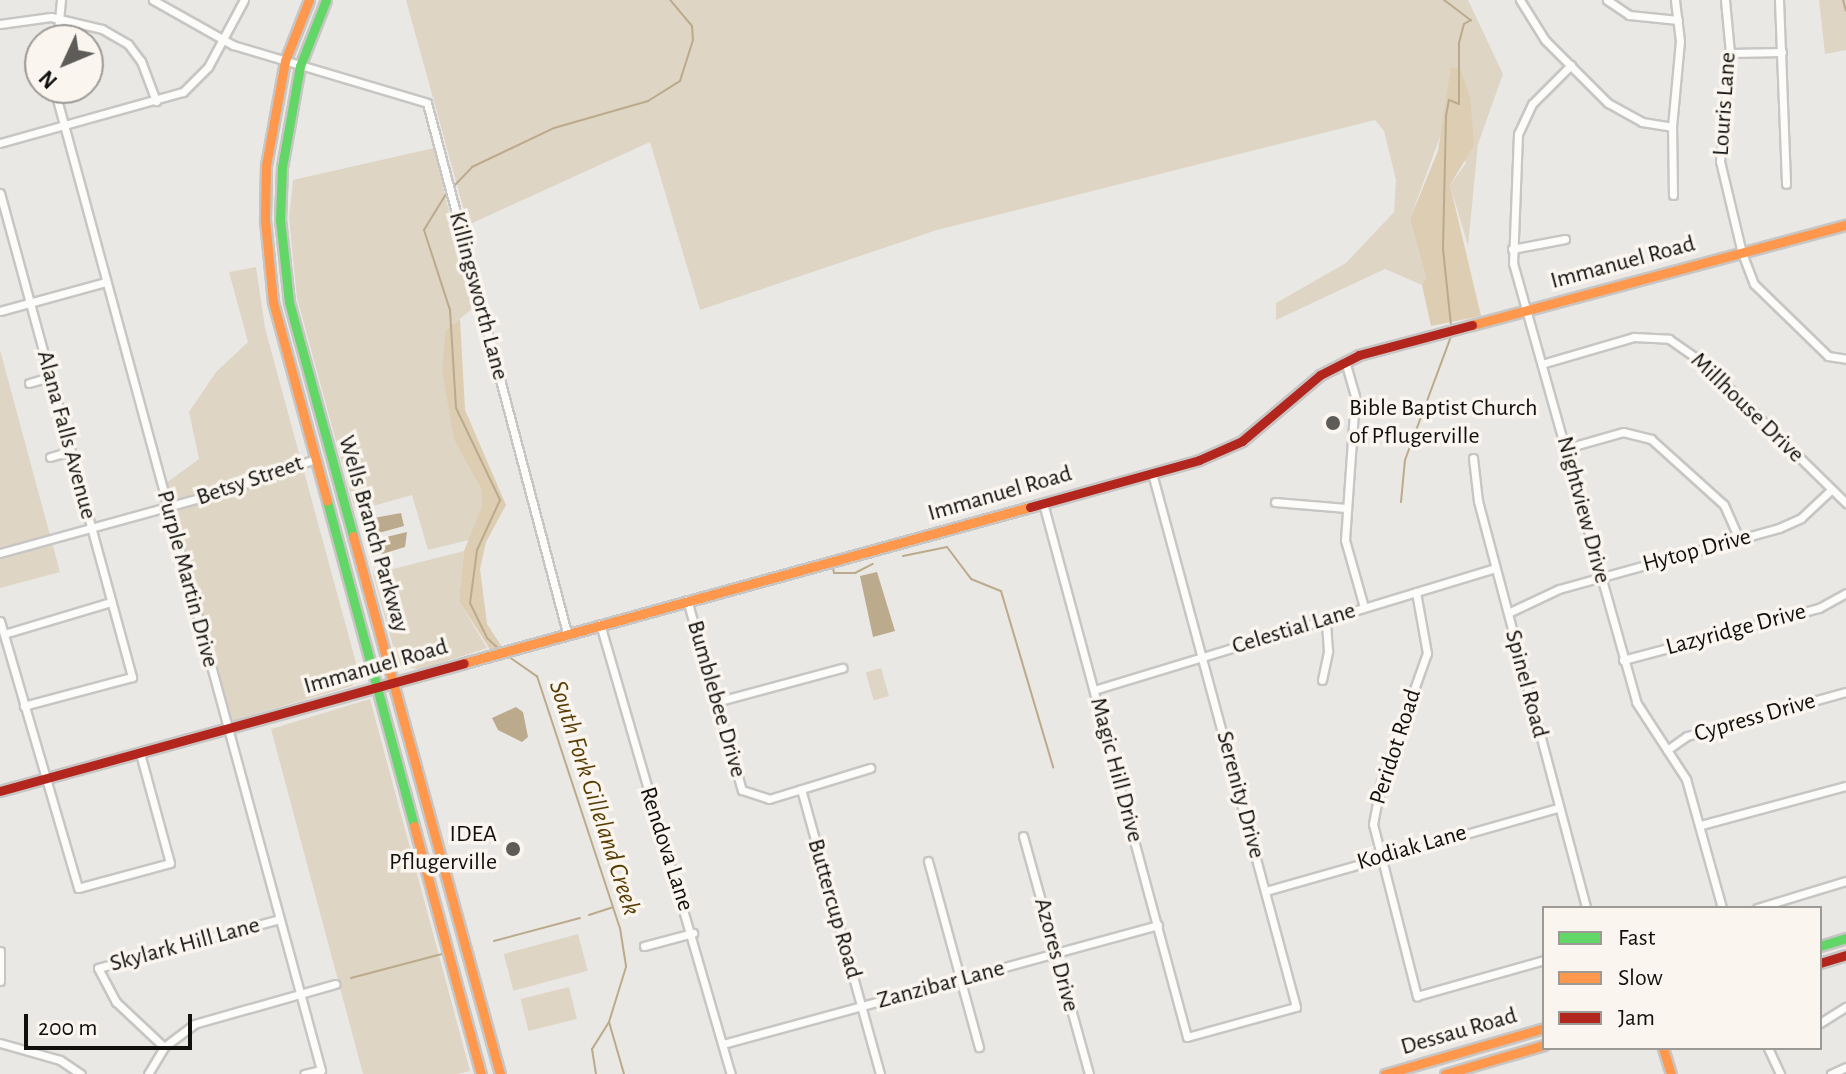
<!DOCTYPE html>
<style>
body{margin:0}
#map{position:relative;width:1846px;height:1074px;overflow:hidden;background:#eae8e5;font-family:"Alegreya Sans",sans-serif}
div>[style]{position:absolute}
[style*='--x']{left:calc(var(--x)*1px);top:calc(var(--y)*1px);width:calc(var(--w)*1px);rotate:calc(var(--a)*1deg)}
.green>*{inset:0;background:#dfd5c4;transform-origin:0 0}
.forest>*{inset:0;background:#dccdb3}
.water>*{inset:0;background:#bbaa8b}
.stream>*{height:2px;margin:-1px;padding:0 1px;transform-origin:1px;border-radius:1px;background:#bbaa8b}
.roads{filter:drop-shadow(2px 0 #c7c6c4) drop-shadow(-2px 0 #c7c6c4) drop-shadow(0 2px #c7c6c4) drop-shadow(0 -2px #c7c6c4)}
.street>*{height:7px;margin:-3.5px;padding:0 3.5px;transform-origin:3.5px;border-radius:3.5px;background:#fcfcfb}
.fast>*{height:9px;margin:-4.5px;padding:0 4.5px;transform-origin:4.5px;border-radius:4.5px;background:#63d668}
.slow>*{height:9px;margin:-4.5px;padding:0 4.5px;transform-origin:4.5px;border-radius:4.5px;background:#ff974d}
.jam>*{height:9px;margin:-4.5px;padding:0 4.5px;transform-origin:4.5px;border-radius:4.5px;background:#b3261e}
.dots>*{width:22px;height:22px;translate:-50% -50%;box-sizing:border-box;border:4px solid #faf6ef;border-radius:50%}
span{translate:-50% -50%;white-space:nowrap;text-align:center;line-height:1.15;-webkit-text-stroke:7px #faf6ef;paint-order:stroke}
.street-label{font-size:24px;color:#11100d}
.poi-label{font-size:24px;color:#11100d}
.left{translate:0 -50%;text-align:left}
.right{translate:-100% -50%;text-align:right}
.water-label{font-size:26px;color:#583e04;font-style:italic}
.legend{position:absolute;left:1542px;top:906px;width:280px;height:144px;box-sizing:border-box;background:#faf6ef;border:2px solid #9d9a95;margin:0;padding:10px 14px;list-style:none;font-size:24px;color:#11100d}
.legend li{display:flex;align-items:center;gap:16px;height:40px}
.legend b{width:40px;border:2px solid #9d9a95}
.north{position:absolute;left:24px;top:24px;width:80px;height:80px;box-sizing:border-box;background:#faf6ef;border:2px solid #9d9a95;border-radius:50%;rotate:226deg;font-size:22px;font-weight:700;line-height:32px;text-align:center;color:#11100d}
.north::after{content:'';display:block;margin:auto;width:28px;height:36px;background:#5d5c59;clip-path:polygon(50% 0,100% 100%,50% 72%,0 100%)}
.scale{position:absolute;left:24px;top:1014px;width:168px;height:36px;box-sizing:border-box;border:4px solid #11100d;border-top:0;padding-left:10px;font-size:24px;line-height:28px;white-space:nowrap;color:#11100d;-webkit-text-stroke:6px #faf6ef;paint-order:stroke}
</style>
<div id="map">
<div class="green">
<div style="clip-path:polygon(406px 0,1468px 0,1503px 74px,1478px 144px,1468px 246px,1450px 185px,1466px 163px,1441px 134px,1410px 219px,1426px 278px,1422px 285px,1385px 269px,1276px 320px,1276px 303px,1346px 263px,1394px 212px,1396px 180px,1384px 131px,1375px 120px,937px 230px,700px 310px,650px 142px,468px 225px)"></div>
<div style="clip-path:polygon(1819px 0,1846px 0,1846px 50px,1825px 54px)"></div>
<div style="clip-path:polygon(434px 148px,472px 309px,446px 330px,454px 440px,481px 489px,482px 506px,469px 540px,428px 550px,412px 495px,355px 511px,297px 298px,289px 218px,293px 180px)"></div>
<div style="clip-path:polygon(256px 267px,265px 328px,359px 674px,352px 686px,231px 721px,166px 483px,199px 459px,189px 412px,216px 372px,248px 342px,229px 272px)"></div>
<div style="clip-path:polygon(0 350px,60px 572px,0 588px)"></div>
<div style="clip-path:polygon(464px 551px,459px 601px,487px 648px,419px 670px,398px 664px,373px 574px)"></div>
<div style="left:881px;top:668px;width:29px;height:16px;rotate:74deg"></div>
<div style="clip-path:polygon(370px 699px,470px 1071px,458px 1074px,363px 1074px,271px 729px)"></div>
<div style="left:578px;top:934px;width:38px;height:77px;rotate:75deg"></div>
<div style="left:569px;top:987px;width:33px;height:50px;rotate:76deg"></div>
</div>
<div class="forest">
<div style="clip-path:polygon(1451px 67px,1460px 69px,1470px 96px,1474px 145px,1450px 185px,1481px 316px,1431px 326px,1422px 285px,1426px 278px,1410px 219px,1438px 151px)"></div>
<div style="clip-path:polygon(460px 319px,465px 410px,506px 505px,486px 542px,480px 569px,487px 624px,502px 647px,491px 651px,459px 601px,464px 551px,482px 506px,481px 489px,454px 440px,442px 370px,446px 330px)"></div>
</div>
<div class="water">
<div style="clip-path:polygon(401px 513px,404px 526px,375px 534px,367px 530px,368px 519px)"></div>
<div style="clip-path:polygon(407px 532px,405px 547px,382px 554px,372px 551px,374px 540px)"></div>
<div style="clip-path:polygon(877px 572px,895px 631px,873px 637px,860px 576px)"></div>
<div style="clip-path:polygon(516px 707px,523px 712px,528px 737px,522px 742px,498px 730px,492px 718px)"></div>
</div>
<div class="stream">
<div style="--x:1444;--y:0;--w:34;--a:37"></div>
<div style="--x:1471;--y:20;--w:8;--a:150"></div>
<div style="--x:1464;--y:24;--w:20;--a:105"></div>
<div style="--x:1459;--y:43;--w:61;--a:90"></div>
<div style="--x:1459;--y:104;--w:11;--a:-158"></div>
<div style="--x:1449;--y:100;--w:16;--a:101"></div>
<div style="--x:1446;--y:116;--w:133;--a:91.3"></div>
<div style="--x:1443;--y:249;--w:76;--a:84"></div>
<div style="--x:1843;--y:0;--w:11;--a:75"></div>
<div style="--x:453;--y:187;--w:28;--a:-46"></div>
<div style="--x:472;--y:167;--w:91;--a:-25.4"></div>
<div style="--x:554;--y:128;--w:98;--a:-16"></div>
<div style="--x:648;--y:101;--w:38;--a:-32"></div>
<div style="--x:680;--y:81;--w:43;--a:-72.4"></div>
<div style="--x:693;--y:40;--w:14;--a:-94"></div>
<div style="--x:692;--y:26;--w:34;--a:-130"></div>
<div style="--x:446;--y:194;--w:42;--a:121.4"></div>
<div style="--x:424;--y:230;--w:84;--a:72"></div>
<div style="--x:450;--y:310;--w:98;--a:86.5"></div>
<div style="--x:456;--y:408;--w:102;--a:64.4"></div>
<div style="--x:500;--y:500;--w:55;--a:114.7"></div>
<div style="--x:477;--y:550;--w:53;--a:97.5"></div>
<div style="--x:470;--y:603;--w:39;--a:64"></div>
<div style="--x:487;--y:638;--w:18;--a:43"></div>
<div style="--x:1401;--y:502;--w:42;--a:-84.6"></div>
<div style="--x:1405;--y:460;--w:132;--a:-69.6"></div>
<div style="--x:903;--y:556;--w:45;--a:-11.6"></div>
<div style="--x:947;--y:547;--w:40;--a:53"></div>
<div style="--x:971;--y:579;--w:32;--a:22"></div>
<div style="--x:1001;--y:591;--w:184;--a:73.5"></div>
<div style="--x:833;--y:567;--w:6;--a:81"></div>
<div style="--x:834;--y:573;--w:21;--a:0"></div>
<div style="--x:855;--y:573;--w:20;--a:-27"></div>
<div style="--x:505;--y:654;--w:39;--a:35"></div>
<div style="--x:537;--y:676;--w:265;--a:71.8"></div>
<div style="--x:620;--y:928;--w:39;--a:81"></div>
<div style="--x:626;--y:967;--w:58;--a:107.2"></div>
<div style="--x:609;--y:1022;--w:32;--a:122"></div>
<div style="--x:592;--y:1049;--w:25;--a:81"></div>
<div style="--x:589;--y:915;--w:25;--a:-18"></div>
<div style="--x:494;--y:941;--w:89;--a:-15"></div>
<div style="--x:351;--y:978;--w:94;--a:-14.8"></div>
<div style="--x:609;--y:1022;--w:54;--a:73.9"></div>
</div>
<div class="roads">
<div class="street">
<div style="--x:153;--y:0;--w:92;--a:29.4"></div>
<div style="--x:233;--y:45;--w:202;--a:16.6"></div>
<div style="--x:427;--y:103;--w:548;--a:75.2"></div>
<div style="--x:1520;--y:0;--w:47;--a:58"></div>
<div style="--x:1545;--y:40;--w:89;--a:45"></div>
<div style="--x:1608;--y:103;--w:39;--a:29"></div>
<div style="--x:1642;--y:122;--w:30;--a:9"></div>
<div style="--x:1607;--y:0;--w:27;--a:34"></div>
<div style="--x:1629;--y:15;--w:49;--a:5.8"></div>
<div style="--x:1725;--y:0;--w:53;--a:84.6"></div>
<div style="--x:1730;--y:53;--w:108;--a:95.3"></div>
<div style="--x:1720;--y:161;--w:95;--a:76.6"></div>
<div style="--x:1742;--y:253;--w:33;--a:69"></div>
<div style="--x:1754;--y:284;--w:103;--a:44.2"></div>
<div style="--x:1828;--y:356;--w:18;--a:9"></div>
<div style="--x:1779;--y:0;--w:184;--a:87.8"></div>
<div style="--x:0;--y:24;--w:51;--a:-7.8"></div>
<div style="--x:51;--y:17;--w:52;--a:13.2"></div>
<div style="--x:102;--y:29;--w:30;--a:30"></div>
<div style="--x:128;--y:44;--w:21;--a:53"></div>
<div style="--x:141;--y:61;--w:43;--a:69.4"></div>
<div style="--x:57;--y:40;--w:40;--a:-84.3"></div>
<div style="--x:1730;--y:53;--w:52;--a:-1.1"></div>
<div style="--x:1571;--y:65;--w:55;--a:135"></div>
<div style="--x:1532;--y:104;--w:33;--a:115"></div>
<div style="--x:1518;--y:134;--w:129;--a:92.2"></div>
<div style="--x:1513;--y:263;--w:456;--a:74.3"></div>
<div style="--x:1636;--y:702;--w:92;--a:57"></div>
<div style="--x:1686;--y:779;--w:134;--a:74.4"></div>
<div style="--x:54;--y:88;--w:1018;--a:74.79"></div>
<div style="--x:321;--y:1070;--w:17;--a:167"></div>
<div style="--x:0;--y:143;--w:190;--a:-15.6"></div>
<div style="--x:183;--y:92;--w:35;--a:-45"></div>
<div style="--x:208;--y:67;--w:76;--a:-61.8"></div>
<div style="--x:0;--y:193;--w:502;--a:74.74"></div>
<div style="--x:132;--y:677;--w:112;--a:165"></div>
<div style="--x:1673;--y:195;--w:68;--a:-90.8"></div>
<div style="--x:1672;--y:127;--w:86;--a:-84.7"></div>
<div style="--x:1680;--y:41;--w:41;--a:-97"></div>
<div style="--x:1512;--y:249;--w:54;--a:-10.7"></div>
<div style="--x:0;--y:311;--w:110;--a:-15.3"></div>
<div style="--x:1345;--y:361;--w:37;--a:74"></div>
<div style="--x:1355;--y:397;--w:143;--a:94"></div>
<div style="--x:1345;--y:540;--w:70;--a:74.2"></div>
<div style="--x:1545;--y:363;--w:93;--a:-16.3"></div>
<div style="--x:1634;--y:337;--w:35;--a:3"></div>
<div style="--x:1669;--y:339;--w:40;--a:34.9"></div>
<div style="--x:1702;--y:362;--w:202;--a:44.4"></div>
<div style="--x:29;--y:383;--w:22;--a:-16"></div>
<div style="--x:1567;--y:448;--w:58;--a:-15.9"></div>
<div style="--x:1623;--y:432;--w:29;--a:14"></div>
<div style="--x:1651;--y:439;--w:98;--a:42.1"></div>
<div style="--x:1724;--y:505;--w:37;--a:66"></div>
<div style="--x:50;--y:457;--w:22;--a:-16"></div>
<div style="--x:1473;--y:458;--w:43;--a:83.4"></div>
<div style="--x:1478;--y:501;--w:421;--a:75.1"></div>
<div style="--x:1275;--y:502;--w:71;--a:4.8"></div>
<div style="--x:1043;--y:503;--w:553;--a:74.91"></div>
<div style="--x:1187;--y:1037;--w:113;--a:-15.4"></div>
<div style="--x:1296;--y:1007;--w:553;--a:-105.09"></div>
<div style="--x:0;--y:553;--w:230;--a:-15.4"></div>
<div style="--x:222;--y:492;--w:99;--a:-19.5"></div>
<div style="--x:1416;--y:592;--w:62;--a:79.8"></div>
<div style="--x:1427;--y:653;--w:137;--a:109.6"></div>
<div style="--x:1381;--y:782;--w:43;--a:100.8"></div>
<div style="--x:1373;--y:824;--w:178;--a:75.7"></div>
<div style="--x:1417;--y:996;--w:132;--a:-15.8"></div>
<div style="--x:687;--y:600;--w:198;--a:73.9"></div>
<div style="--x:742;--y:790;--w:28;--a:18"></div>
<div style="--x:769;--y:799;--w:106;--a:-17.1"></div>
<div style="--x:1508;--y:613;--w:56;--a:-25.2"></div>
<div style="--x:1559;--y:589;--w:228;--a:-15.5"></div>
<div style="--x:1779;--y:528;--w:24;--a:-24"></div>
<div style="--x:1801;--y:518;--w:42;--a:-43.1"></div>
<div style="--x:0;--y:621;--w:278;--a:73.7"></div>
<div style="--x:78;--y:888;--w:95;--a:-15.2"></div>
<div style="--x:170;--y:863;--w:114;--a:-105.3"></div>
<div style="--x:600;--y:624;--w:469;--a:73.8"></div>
<div style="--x:4;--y:634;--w:112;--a:-16.7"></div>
<div style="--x:1623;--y:660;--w:203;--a:-14.9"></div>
<div style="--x:1819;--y:608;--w:31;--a:-29"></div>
<div style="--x:1322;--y:680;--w:30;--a:-78"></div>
<div style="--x:1328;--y:651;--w:32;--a:-94"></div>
<div style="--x:1094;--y:690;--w:419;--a:-16.9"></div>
<div style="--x:716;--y:702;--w:131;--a:-15.1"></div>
<div style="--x:1667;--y:750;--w:24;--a:-35"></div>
<div style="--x:1687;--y:736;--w:165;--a:-15.5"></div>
<div style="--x:801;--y:789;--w:296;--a:74.5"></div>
<div style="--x:1701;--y:825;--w:150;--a:-15.1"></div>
<div style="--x:1023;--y:836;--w:247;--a:74.5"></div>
<div style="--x:928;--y:861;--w:193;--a:74.7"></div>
<div style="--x:1266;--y:891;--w:304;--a:-15.9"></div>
<div style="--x:1757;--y:908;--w:93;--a:-16.9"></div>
<div style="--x:644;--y:946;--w:51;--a:-14.9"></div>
<div style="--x:0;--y:951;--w:30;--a:90"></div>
<div style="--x:1820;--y:1023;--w:31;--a:-32"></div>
<div style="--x:0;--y:1043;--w:62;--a:15.8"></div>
<div style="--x:60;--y:1060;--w:25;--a:34"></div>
<div style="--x:723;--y:1044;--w:451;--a:-15.3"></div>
<div style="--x:164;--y:1047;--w:66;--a:-136.8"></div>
<div style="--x:116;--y:1002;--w:38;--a:-118"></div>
<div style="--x:98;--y:968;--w:188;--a:-15.1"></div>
<div style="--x:1768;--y:1048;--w:29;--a:65"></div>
<div style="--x:148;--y:1074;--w:31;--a:-59"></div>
<div style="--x:164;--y:1047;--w:38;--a:-37"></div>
<div style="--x:194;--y:1024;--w:147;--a:-15.8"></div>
<div style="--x:1831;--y:1074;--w:17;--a:-25"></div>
</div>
<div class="fast">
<div style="--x:326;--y:0;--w:71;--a:111.5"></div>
<div style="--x:300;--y:66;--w:103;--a:100.1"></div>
<div style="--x:282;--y:167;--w:52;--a:92.2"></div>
<div style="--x:280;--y:219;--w:83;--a:83.8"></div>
<div style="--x:289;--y:302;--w:243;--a:74.7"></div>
<div style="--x:327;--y:501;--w:336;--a:75"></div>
<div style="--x:1820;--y:946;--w:27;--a:-17"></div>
</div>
<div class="slow">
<div style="--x:309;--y:0;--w:66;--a:111.5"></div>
<div style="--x:285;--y:61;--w:107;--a:100.3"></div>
<div style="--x:266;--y:166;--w:54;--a:91.1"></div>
<div style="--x:265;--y:220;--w:82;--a:84.4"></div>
<div style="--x:273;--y:302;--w:206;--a:74.8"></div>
<div style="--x:1472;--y:325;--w:387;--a:-15"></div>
<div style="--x:353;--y:536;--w:558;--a:74.72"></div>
<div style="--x:464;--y:663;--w:587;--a:-15.41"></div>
<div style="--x:414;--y:826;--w:257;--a:74.9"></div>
<div style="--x:1663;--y:1048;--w:27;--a:73"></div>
<div style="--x:1385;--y:1074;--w:166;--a:-16.1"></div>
<div style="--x:1445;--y:1074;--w:103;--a:-16.3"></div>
</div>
<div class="jam">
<div style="--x:1030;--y:507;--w:175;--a:-15.5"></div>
<div style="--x:1199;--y:460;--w:47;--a:-23.8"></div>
<div style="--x:1242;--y:441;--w:102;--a:-40.2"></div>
<div style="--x:1320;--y:375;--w:44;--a:-27.1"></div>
<div style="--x:1359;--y:355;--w:117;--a:-14.9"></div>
<div style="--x:0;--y:791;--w:481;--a:-15.4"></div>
<div style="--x:1820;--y:963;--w:27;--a:-17"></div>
</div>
</div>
<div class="dots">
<div style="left:1333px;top:423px;background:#5d5c59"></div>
<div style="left:513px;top:849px;background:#5d5c59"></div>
</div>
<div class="street-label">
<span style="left:1725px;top:104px;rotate:-86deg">Louris Lane</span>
<span style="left:1623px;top:263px;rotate:-15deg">Immanuel Road</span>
<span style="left:478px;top:296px;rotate:75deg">Killingsworth Lane</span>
<span style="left:1747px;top:408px;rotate:44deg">Millhouse Drive</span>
<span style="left:66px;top:435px;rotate:75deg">Alana Falls Avenue</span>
<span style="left:250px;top:481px;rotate:-19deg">Betsy Street</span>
<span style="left:1000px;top:494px;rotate:-16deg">Immanuel Road</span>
<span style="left:1583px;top:510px;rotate:75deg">Nightview Drive</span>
<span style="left:373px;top:534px;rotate:74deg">Wells Branch Parkway</span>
<span style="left:1697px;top:551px;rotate:-15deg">Hytop Drive</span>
<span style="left:187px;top:579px;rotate:75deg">Purple Martin Drive</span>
<span style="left:1294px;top:629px;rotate:-17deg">Celestial Lane</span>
<span style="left:1736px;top:630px;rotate:-15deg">Lazyridge Drive</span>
<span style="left:376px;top:667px;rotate:-16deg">Immanuel Road</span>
<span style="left:1526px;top:684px;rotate:75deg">Spinel Road</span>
<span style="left:716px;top:699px;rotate:74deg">Bumblebee Drive</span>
<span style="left:1755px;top:718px;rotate:-16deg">Cypress Drive</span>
<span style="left:1396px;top:747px;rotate:-72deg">Peridot Road</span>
<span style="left:1116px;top:770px;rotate:75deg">Magic Hill Drive</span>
<span style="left:1240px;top:795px;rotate:75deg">Serenity Drive</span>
<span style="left:1412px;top:848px;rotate:-16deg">Kodiak Lane</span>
<span style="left:666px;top:849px;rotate:72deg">Rendova Lane</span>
<span style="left:834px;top:909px;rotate:74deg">Buttercup Road</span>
<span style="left:185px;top:945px;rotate:-15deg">Skylark Hill Lane</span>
<span style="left:1056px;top:955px;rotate:75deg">Azores Drive</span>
<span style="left:941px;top:985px;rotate:-15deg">Zanzibar Lane</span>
<span style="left:1459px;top:1032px;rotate:-16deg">Dessau Road</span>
</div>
<div class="poi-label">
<span class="left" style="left:1349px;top:423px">Bible Baptist Church<br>of Pflugerville</span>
<span class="right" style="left:497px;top:849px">IDEA<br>Pflugerville</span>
</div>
<div class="water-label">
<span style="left:594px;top:798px;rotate:72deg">South Fork Gilleland Creek</span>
</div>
<ul class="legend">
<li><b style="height:10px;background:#63d668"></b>Fast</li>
<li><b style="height:10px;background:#ff974d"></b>Slow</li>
<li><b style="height:10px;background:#b3261e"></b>Jam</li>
</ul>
<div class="north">N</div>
<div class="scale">200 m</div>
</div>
